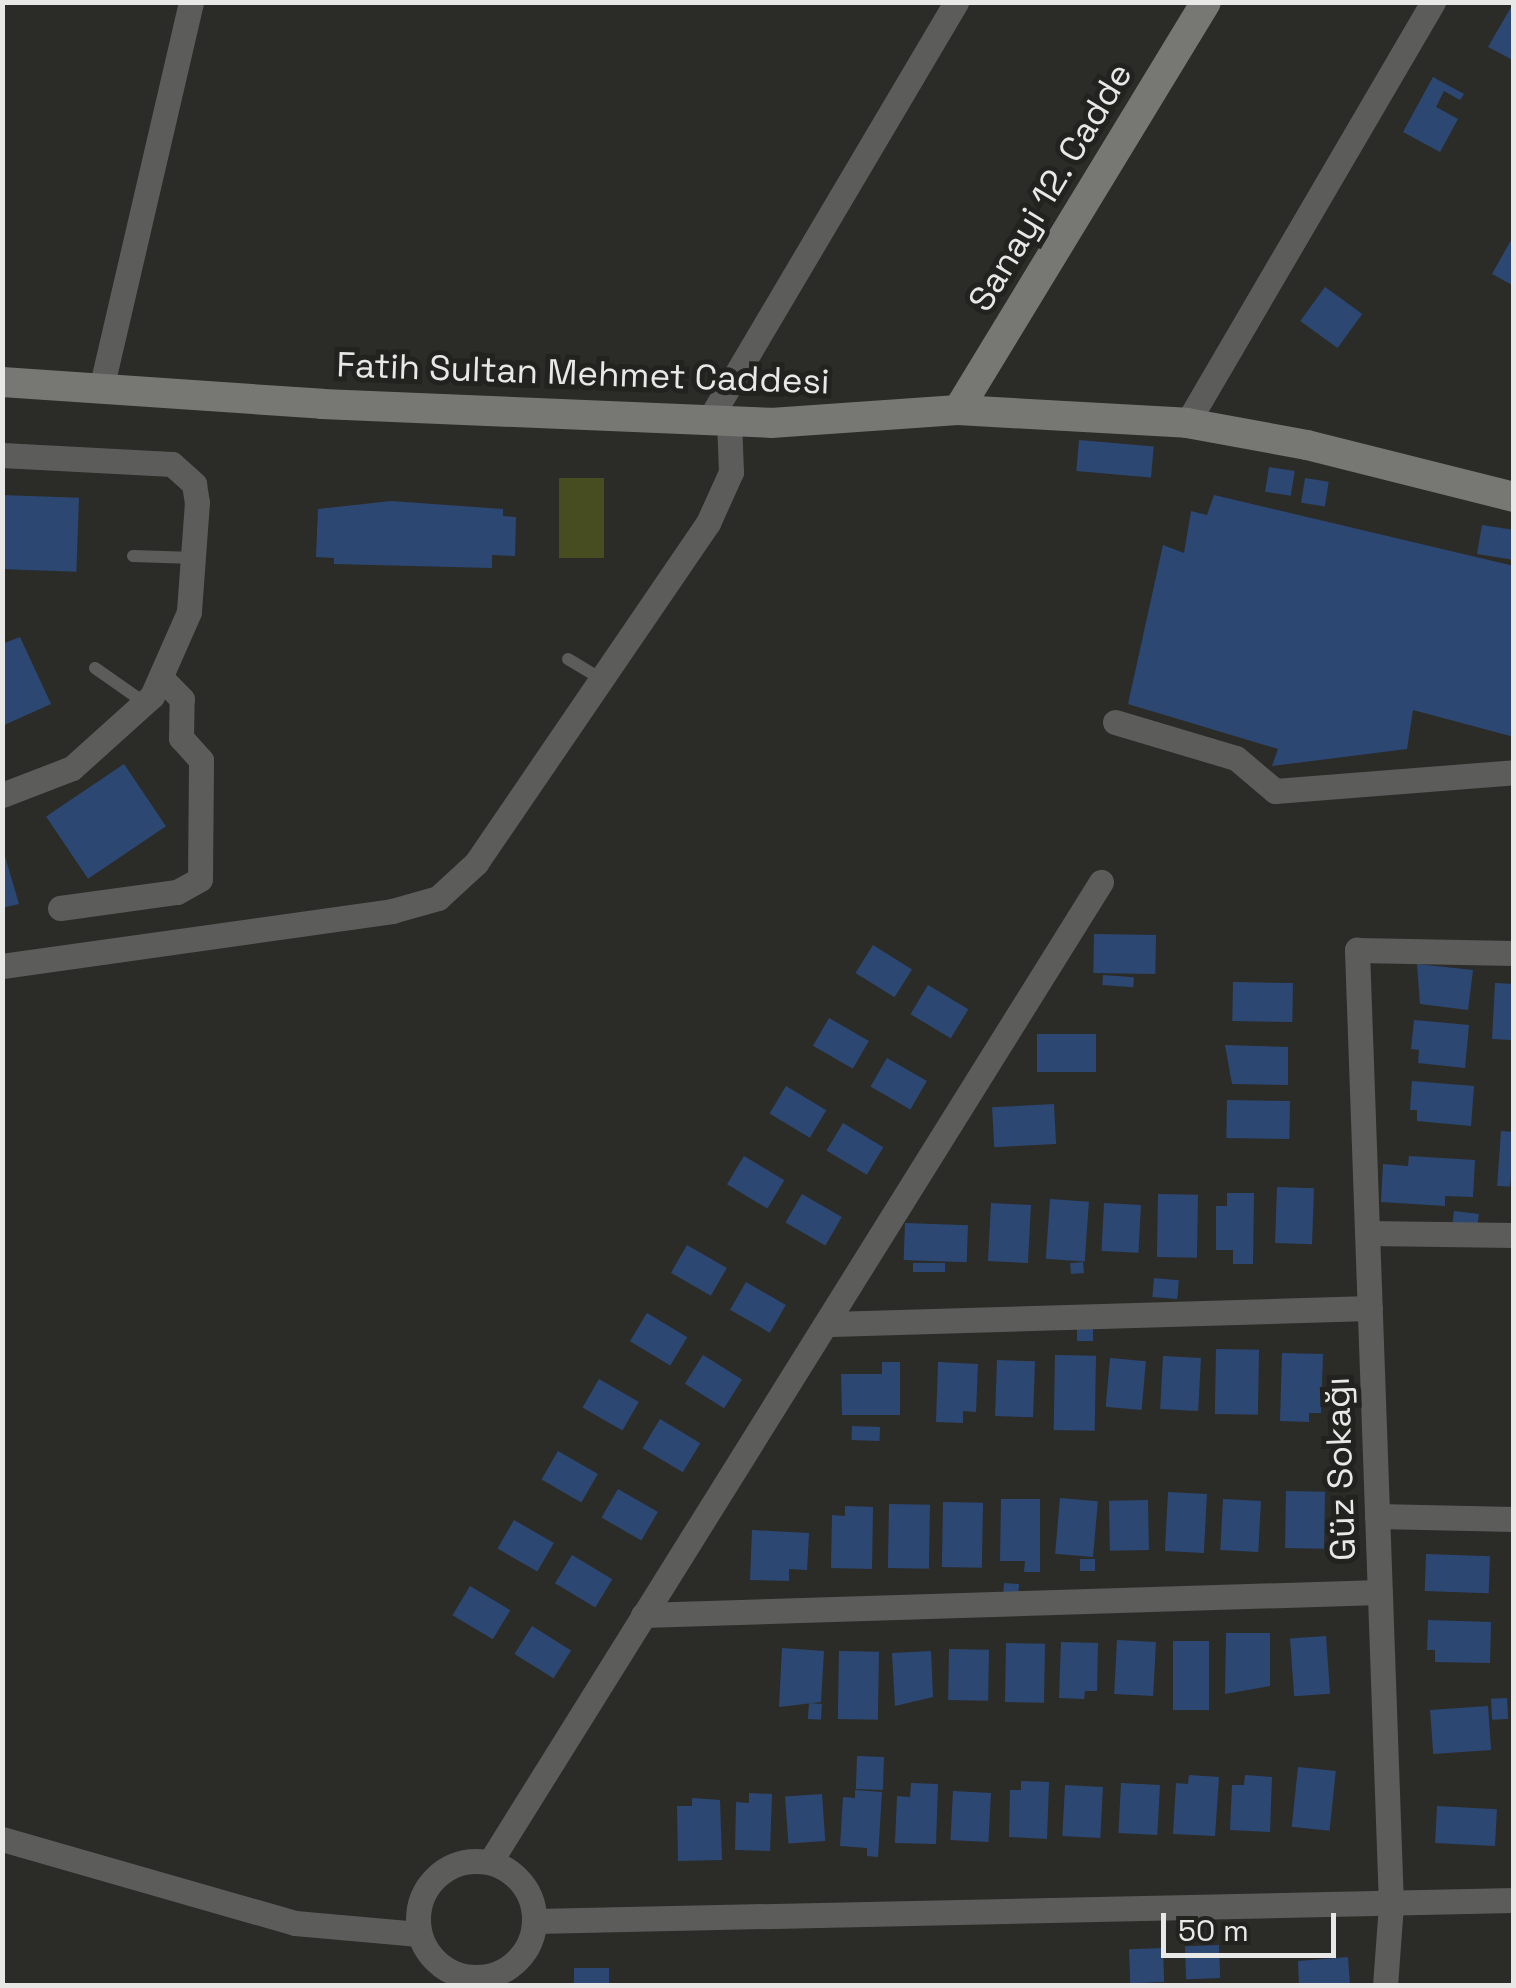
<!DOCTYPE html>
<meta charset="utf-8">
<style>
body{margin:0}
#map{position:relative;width:1516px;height:1988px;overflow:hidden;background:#2b2c28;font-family:"Space Grotesk",sans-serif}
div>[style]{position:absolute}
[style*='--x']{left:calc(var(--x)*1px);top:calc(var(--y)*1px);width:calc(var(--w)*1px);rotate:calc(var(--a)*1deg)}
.green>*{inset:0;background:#474d21;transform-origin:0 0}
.building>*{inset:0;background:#2d4773;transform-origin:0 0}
.lane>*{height:12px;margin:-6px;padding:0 6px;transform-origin:6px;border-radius:6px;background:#5c5c5a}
.street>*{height:25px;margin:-12.5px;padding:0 12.5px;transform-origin:12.5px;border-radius:12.5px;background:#5c5c5a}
.street>.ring{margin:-12.5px;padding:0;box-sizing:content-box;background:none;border:25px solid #5c5c5a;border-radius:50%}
.secondary>*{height:30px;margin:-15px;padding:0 15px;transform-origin:15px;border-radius:15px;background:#777774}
span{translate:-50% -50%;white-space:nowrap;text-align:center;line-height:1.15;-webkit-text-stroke:10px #22221f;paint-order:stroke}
.street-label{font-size:35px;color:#e8e8e6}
.frame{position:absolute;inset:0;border:5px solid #e8e8e6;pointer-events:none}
.scale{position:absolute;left:1161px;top:1913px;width:175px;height:45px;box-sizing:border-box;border:5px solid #e8e8e6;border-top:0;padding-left:12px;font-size:30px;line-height:35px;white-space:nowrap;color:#e8e8e6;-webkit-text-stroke:8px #22221f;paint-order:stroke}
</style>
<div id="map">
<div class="green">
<div style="left:559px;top:478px;width:45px;height:80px"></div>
</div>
<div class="building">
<div style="clip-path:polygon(1514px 2px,1514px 54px,1511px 59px,1488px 47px)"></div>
<div style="clip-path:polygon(1433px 77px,1464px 94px,1460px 100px,1444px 91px,1436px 107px,1458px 119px,1440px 152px,1403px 132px)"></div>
<div style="clip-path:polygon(1514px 235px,1514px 286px,1492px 274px)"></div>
<div style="left:1325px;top:287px;width:46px;height:42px;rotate:36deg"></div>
<div style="left:1079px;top:440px;width:75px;height:31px;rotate:5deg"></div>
<div style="left:1269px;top:467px;width:26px;height:25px;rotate:9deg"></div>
<div style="left:1305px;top:478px;width:24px;height:25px;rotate:9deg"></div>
<div style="left:2px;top:495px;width:77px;height:74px;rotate:2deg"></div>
<div style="clip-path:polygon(1214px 495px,1514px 566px,1514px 737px,1413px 710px,1407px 749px,1272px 766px,1278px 749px,1128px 704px,1163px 545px,1184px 553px,1191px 511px,1207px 515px)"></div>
<div style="clip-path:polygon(391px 501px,503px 509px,503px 516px,516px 517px,515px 556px,492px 555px,492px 568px,334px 564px,334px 558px,316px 557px,318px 509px)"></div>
<div style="clip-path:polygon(1482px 525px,1514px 530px,1514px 560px,1477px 554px)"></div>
<div style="clip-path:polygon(20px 637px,51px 704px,2px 726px,2px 644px)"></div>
<div style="left:124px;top:764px;width:75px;height:94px;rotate:56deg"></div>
<div style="clip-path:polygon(2px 846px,19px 904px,2px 908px)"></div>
<div style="left:1094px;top:934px;width:62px;height:39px;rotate:1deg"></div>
<div style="left:873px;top:945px;width:46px;height:33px;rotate:32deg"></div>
<div style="clip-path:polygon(1417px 964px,1473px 970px,1468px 1010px,1420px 1004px)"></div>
<div style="left:1103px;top:975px;width:31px;height:10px;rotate:4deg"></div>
<div style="left:1233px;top:982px;width:60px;height:39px;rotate:1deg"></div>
<div style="left:1495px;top:983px;width:19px;height:56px;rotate:3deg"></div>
<div style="left:928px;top:985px;width:47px;height:34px;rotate:31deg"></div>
<div style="left:829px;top:1018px;width:46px;height:32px;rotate:30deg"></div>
<div style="clip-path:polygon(1414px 1020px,1469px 1025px,1465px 1068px,1418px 1063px,1419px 1050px,1411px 1049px)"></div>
<div style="left:1037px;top:1034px;width:59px;height:38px"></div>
<div style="clip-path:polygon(1225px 1045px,1288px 1047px,1288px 1085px,1232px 1084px)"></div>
<div style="left:887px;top:1058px;width:46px;height:33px;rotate:30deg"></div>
<div style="clip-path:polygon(1412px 1081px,1474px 1086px,1471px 1126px,1417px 1121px,1417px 1110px,1410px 1110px)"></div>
<div style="left:786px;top:1086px;width:47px;height:32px;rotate:31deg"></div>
<div style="left:1227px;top:1100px;width:63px;height:38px;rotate:1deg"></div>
<div style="left:1054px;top:1104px;width:40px;height:62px;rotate:87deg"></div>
<div style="left:843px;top:1123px;width:47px;height:32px;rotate:31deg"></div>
<div style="left:1501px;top:1131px;width:13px;height:55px;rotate:4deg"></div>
<div style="left:744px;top:1156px;width:47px;height:33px;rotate:31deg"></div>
<div style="clip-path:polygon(1409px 1156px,1475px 1160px,1473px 1197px,1445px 1196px,1445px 1206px,1381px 1202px,1383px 1164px,1408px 1166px)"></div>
<div style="left:1277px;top:1187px;width:37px;height:56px;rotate:2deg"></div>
<div style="clip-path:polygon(1227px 1193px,1254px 1193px,1253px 1264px,1233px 1264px,1233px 1250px,1216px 1250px,1216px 1206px,1227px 1206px)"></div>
<div style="left:802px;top:1194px;width:46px;height:33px;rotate:30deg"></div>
<div style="left:1158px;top:1194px;width:40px;height:63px;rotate:1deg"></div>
<div style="left:1050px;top:1199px;width:39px;height:60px;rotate:4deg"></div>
<div style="left:991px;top:1203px;width:40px;height:58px;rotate:3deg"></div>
<div style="left:1104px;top:1203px;width:37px;height:48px;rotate:3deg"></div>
<div style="left:1454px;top:1211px;width:25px;height:13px;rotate:7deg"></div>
<div style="left:905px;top:1223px;width:63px;height:37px;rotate:2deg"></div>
<div style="left:687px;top:1245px;width:46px;height:32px;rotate:30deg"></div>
<div style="left:1083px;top:1262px;width:11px;height:13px;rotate:85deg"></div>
<div style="left:913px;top:1263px;width:32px;height:9px"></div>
<div style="left:1154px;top:1278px;width:25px;height:19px;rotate:5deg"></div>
<div style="left:746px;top:1282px;width:46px;height:32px;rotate:30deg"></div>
<div style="left:647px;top:1313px;width:47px;height:33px;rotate:31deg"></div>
<div style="left:1077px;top:1325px;width:16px;height:16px"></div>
<div style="left:1216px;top:1349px;width:43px;height:65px;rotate:1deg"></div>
<div style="clip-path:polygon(1282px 1353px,1323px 1354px,1321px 1413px,1309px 1413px,1309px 1422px,1280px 1421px)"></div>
<div style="left:703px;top:1355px;width:46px;height:34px;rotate:32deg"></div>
<div style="left:1055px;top:1355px;width:41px;height:75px;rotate:1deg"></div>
<div style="left:1163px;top:1356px;width:38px;height:53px;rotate:3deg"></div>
<div style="left:1110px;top:1358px;width:36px;height:49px;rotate:5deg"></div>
<div style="left:997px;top:1360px;width:38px;height:56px;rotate:2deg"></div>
<div style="clip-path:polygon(882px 1362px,900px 1362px,900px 1415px,842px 1415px,841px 1374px,882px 1374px)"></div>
<div style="clip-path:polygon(938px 1362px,978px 1364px,976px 1412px,963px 1411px,963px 1423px,936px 1422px)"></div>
<div style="left:599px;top:1379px;width:46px;height:33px;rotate:30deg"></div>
<div style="left:660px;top:1419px;width:47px;height:34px;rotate:31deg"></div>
<div style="left:852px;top:1426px;width:28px;height:14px;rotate:2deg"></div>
<div style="left:558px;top:1451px;width:46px;height:33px;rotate:30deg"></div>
<div style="left:618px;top:1489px;width:46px;height:33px;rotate:30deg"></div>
<div style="left:1286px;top:1491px;width:39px;height:57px;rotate:1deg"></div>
<div style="left:1168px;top:1492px;width:39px;height:59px;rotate:3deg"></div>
<div style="left:1060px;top:1498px;width:38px;height:56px;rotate:5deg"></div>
<div style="clip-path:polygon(1001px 1499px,1040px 1499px,1040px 1572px,1024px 1572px,1025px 1561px,1000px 1561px)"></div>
<div style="left:1223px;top:1499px;width:38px;height:51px;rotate:3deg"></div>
<div style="left:1148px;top:1500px;width:50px;height:39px;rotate:89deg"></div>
<div style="left:943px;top:1502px;width:40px;height:65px;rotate:1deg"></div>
<div style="left:889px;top:1504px;width:41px;height:64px;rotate:1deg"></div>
<div style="clip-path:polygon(845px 1506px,873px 1507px,872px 1569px,831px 1568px,832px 1515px,845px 1516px)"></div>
<div style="left:514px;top:1520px;width:46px;height:33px;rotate:30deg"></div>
<div style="clip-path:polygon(752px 1530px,809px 1533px,807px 1570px,789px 1569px,789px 1581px,750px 1580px)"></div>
<div style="left:1426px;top:1554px;width:64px;height:37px;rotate:2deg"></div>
<div style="left:572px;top:1555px;width:47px;height:33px;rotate:31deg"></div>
<div style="left:1095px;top:1559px;width:12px;height:15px;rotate:90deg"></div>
<div style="left:1004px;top:1583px;width:15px;height:13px;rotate:4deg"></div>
<div style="left:470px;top:1586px;width:47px;height:34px;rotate:31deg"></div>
<div style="clip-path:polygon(1428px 1620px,1491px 1622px,1490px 1663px,1435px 1662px,1435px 1650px,1427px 1650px)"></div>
<div style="left:532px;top:1626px;width:46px;height:33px;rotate:32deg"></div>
<div style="clip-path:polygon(1226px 1633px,1270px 1633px,1270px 1686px,1225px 1694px)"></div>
<div style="left:1326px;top:1636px;width:58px;height:36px;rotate:86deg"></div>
<div style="left:1117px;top:1640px;width:39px;height:54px;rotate:3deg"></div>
<div style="left:1173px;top:1641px;width:36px;height:69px"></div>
<div style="clip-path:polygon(1061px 1642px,1098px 1643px,1097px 1691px,1085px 1691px,1084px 1699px,1059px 1698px)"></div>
<div style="left:1006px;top:1643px;width:39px;height:59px;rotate:1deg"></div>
<div style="clip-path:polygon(782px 1648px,824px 1651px,821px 1702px,779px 1707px)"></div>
<div style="left:949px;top:1649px;width:40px;height:51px;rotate:1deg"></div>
<div style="left:839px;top:1651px;width:40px;height:68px;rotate:1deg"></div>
<div style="clip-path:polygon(931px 1651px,933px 1697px,895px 1706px,892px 1653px)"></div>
<div style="left:1507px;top:1698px;width:21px;height:16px;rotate:87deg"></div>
<div style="left:809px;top:1703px;width:13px;height:16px;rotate:4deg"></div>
<div style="left:1488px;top:1706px;width:44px;height:58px;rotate:86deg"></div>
<div style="left:857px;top:1756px;width:27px;height:33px;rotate:2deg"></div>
<div style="left:1298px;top:1767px;width:38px;height:60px;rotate:6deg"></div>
<div style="clip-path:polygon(1189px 1775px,1219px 1777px,1215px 1836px,1173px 1834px,1176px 1783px,1188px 1784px)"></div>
<div style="clip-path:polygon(1245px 1775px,1272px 1777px,1270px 1832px,1230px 1830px,1232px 1785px,1244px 1785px)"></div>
<div style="clip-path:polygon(1021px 1781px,1049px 1782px,1047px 1839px,1009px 1837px,1010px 1790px,1021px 1790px)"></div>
<div style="clip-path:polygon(911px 1783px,938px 1784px,936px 1844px,895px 1843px,897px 1796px,910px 1797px)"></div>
<div style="left:1121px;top:1783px;width:39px;height:50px;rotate:3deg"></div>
<div style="left:1065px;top:1785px;width:38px;height:51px;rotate:3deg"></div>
<div style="clip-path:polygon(855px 1790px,882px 1792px,878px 1857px,867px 1856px,867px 1848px,840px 1846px,843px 1797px,855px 1798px)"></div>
<div style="left:953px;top:1791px;width:38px;height:49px;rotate:3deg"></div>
<div style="clip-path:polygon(749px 1793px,772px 1794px,770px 1851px,735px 1850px,736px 1802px,749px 1803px)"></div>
<div style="left:822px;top:1794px;width:47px;height:37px;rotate:86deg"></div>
<div style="clip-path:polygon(692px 1798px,720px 1800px,722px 1860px,678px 1861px,677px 1806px,692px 1806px)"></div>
<div style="left:1437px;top:1806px;width:60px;height:37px;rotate:3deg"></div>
<div style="left:1219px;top:1945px;width:33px;height:34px;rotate:88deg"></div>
<div style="left:1163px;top:1948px;width:34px;height:34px;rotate:88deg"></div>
<div style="clip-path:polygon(1348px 1957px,1350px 1986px,1299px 1986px,1298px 1961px)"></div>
<div style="left:574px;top:1968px;width:35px;height:18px"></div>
</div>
<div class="lane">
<div style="--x:133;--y:556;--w:61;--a:1.9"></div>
<div style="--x:568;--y:659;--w:39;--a:31"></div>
<div style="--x:95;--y:668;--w:61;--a:35"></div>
</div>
<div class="street">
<div style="--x:101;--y:389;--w:397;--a:-76.9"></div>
<div style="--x:709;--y:420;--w:486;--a:-59.4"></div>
<div style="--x:1187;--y:423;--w:488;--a:-59.7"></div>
<div style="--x:2;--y:455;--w:170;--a:3"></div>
<div style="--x:172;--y:464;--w:30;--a:42"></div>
<div style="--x:194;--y:484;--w:18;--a:81"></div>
<div style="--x:197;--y:502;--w:110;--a:94.2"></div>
<div style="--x:189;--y:612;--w:92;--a:113.8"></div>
<div style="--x:152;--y:696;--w:108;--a:138"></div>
<div style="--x:72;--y:768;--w:75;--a:158.9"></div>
<div style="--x:1115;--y:722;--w:126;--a:16.6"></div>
<div style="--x:1236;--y:758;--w:51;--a:40.2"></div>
<div style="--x:1275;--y:791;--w:240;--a:-4.5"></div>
<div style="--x:60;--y:908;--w:118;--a:-7.8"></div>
<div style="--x:177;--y:892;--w:26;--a:-29"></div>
<div style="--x:200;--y:879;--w:119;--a:-89.5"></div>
<div style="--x:201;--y:760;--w:30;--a:-132"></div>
<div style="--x:181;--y:738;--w:39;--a:-89"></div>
<div style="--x:182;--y:699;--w:28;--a:-135"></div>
<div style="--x:2;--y:966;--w:394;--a:-8"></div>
<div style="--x:392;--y:911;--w:48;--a:-15.8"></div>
<div style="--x:438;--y:898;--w:52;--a:-42.6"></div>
<div style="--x:476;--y:863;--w:412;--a:-55.7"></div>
<div style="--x:708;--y:523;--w:56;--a:-65.7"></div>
<div style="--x:731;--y:472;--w:51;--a:-92.2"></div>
<div style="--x:1367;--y:1233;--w:147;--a:0.8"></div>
<div style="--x:831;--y:1324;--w:539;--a:-1.7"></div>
<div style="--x:1377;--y:1516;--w:137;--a:1.3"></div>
<div style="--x:643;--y:1615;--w:737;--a:-1.79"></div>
<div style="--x:2;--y:1839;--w:305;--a:16"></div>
<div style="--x:295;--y:1923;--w:124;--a:5.1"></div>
<div class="ring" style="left:418px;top:1861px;width:91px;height:91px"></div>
<div style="--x:490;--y:1862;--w:1155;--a:-58.06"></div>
<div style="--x:535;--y:1921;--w:979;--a:-1.23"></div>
<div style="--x:1385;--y:1986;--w:81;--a:-85.8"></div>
<div style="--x:1391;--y:1905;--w:956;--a:-92.04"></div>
<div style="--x:1357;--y:950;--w:157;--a:1.1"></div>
</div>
<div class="secondary">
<div style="--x:2;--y:382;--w:321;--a:3.9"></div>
<div style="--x:322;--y:404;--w:449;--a:2.4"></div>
<div style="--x:771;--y:423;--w:187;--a:-4"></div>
<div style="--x:958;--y:410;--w:229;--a:3.2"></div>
<div style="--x:1187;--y:423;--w:122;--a:10.4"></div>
<div style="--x:1307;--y:445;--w:213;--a:14.1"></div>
<div style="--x:958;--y:410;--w:477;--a:-58.7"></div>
</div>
<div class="street-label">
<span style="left:1050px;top:187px;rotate:-59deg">Sanayi 12. Cadde</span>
<span style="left:583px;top:373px;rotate:2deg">Fatih Sultan Mehmet Caddesi</span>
<span style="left:1340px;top:1469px;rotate:-92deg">Güz Sokağı</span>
</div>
<div class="frame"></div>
<div class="scale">50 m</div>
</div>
